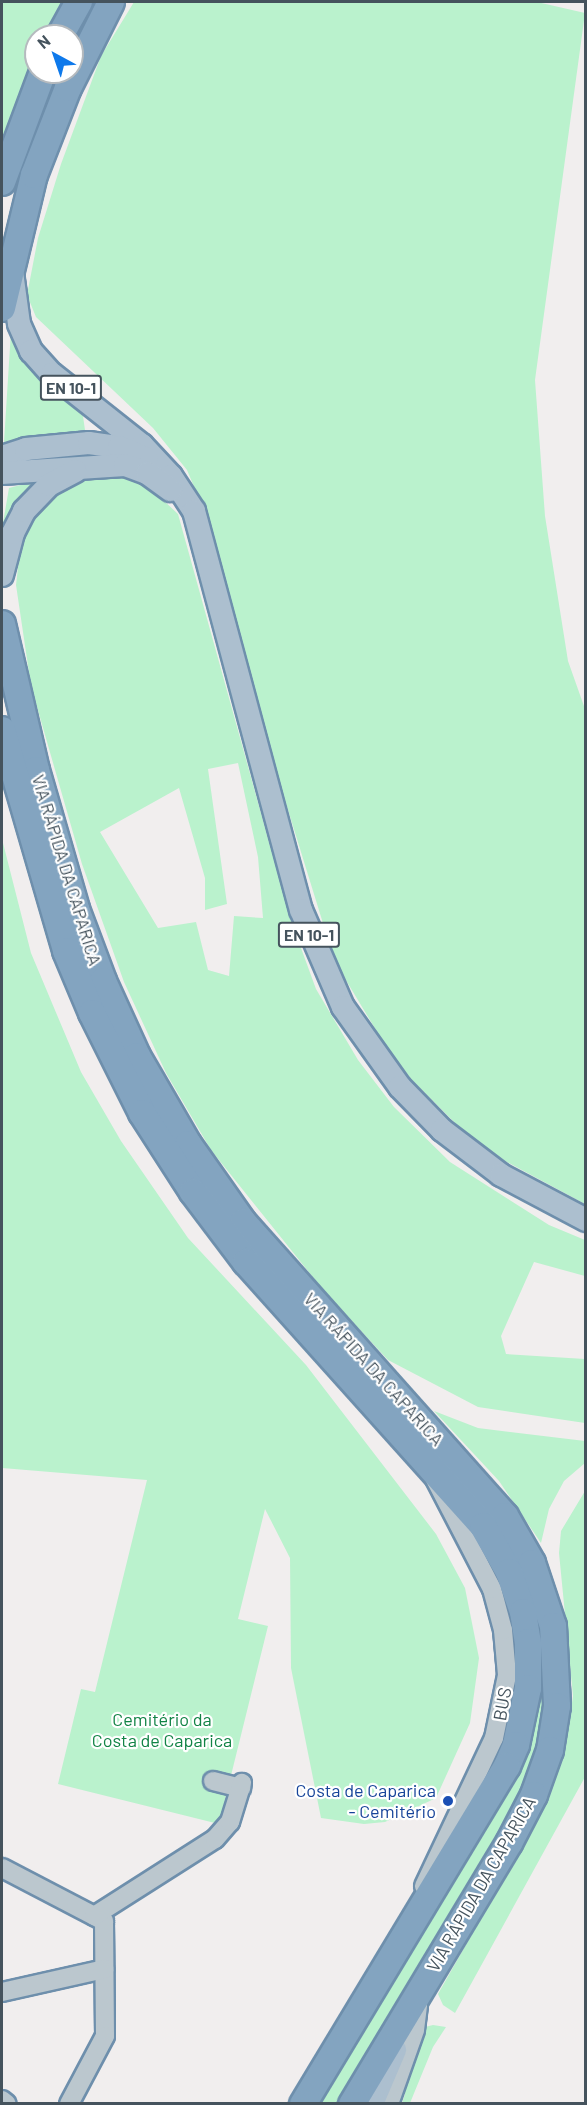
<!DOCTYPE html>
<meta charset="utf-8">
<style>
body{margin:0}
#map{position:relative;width:587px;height:2105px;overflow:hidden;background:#f1eeee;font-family:Barlow,sans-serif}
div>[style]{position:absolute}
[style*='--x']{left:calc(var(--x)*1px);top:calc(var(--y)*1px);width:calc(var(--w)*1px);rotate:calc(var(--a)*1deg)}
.green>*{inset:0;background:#baf2cd}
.roads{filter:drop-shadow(2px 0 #6e8fac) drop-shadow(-2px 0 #6e8fac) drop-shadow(0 2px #6e8fac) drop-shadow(0 -2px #6e8fac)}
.minor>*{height:18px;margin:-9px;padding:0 9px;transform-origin:9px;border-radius:9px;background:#bbc7ce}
.major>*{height:22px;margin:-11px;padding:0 11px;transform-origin:11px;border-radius:11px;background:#acbfcf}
.highway>*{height:26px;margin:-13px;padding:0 13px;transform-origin:13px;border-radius:13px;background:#83a4c0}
.dots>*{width:16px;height:16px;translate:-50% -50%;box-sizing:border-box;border:3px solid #fff;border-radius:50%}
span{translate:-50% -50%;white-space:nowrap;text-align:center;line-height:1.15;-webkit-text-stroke:4.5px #fff;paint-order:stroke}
.shield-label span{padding:2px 4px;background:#fff;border:2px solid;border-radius:4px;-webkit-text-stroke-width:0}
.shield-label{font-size:16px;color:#45535d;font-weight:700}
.street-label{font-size:18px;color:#45535d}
.park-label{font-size:18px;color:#118345}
.transit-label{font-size:18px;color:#164399}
.right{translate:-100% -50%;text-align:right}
.frame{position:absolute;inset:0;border:3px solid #45535d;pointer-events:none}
.north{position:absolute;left:24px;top:24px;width:60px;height:60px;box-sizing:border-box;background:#fff;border:2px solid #b5babe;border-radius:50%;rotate:320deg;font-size:16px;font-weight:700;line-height:24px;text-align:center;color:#45535d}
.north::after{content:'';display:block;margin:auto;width:21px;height:27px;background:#0e79eb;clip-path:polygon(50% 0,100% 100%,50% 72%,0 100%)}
</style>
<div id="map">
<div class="green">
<div style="clip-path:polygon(2px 2px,63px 2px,44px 36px,36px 36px,36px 55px,2px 143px)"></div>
<div style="clip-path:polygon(134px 2px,537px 2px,585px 13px,535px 380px,545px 516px,568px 661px,585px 709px,585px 1204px,505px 1161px,462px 1130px,412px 1080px,385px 1045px,338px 967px,326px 933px,259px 716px,206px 515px,187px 470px,153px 428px,36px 317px,27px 295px,38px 238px,61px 164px,101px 56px)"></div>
<div style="clip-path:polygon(11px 331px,28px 365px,83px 416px,85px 430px,4px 442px)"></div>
<div style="clip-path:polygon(evenodd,120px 473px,147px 485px,178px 514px,290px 918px,316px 989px,358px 1060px,394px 1107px,450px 1162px,549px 1225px,585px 1240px,585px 1276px,534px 1262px,501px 1336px,506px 1354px,585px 1359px,585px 1423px,478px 1407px,388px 1360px,324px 1291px,211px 1150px,166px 1073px,124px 982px,82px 864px,31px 686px,16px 585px,20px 550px,34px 511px,61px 487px,90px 475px,120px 473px,238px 763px,258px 857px,263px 918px,234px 916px,229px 976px,208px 970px,196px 922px,158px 928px,100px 832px,179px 788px,205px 878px,205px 910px,227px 904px,208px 769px,238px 763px)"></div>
<div style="clip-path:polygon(36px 481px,27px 491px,3px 523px,9px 488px)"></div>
<div style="clip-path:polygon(2px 839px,31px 953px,81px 1072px,121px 1141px,188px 1238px,306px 1365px,436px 1534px,465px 1588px,479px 1658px,470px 1723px,436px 1798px,385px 1822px,364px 1824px,321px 1818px,291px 1668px,290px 1558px,265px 1509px,238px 1619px,268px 1626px,219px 1824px,58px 1784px,81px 1689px,95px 1692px,147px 1480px,2px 1468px)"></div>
<div style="clip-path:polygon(434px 1411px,478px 1428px,585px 1441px,585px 1463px,564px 1481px,549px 1509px,541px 1543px,499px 1481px)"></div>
<div style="clip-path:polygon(585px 1491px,585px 1777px,455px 2013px,443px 2005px,438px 1994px,539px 1816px,566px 1744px,573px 1696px,559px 1553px,561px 1531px)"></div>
<div style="clip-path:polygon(535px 1600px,546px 1653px,544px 1729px,522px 1796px,342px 2103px,320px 2104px,503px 1801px,524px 1759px,540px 1688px)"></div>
<div style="clip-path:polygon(433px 2025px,446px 2027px,433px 2047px,410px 2103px,402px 2103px,405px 2094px,401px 2092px,425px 2027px)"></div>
</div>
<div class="roads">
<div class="minor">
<div style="--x:213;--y:1781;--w:29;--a:14"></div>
<div style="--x:2;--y:1868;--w:115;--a:27.5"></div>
<div style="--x:104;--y:1921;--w:115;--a:89.5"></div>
<div style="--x:105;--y:2036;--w:77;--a:117.9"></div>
<div style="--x:424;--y:1886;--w:164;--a:-64.7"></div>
<div style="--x:494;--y:1738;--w:64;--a:-78.3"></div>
<div style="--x:507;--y:1675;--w:45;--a:-95.1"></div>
<div style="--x:503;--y:1630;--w:42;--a:-105"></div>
<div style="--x:492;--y:1589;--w:124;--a:-117.4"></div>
<div style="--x:94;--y:1916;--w:143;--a:-32.5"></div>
<div style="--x:215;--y:1839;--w:23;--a:-49"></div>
<div style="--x:230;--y:1822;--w:41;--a:-72.9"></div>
<div style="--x:2;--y:1992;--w:105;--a:-12.7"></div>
<div style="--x:2;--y:2100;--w:6;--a:39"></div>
<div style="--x:389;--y:2104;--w:78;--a:-70.6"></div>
<div style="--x:415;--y:2030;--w:25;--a:-83"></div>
</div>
<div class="major">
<div style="--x:12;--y:272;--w:52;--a:82.3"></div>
<div style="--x:19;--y:324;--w:30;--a:66"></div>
<div style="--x:31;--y:351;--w:31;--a:48"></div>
<div style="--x:52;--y:374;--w:115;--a:38.3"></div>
<div style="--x:142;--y:445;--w:42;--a:46.9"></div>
<div style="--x:171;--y:476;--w:42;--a:56.7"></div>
<div style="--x:194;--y:511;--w:413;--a:75"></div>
<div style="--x:301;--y:910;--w:106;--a:66.6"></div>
<div style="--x:343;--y:1007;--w:98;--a:54.5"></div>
<div style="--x:400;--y:1087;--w:60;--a:45.7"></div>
<div style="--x:442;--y:1130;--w:74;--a:37.3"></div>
<div style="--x:501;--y:1175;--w:96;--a:27.9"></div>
<div style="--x:2;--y:457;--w:25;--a:-18"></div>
<div style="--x:26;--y:449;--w:63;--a:-5.4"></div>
<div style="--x:89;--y:443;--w:30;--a:8"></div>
<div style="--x:119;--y:447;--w:30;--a:23"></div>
<div style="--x:2;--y:473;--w:123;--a:-3.7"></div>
<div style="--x:125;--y:465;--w:23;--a:20"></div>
<div style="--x:147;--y:473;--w:29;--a:36"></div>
<div style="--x:2;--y:575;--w:43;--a:-75.3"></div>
<div style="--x:13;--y:533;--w:25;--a:-63"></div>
<div style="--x:24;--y:511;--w:36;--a:-46"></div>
<div style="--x:49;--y:485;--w:30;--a:-28"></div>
<div style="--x:372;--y:2104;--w:59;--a:-66.9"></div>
</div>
<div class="highway">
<div style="--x:60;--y:36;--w:39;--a:-61"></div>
<div style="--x:2;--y:182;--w:117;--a:-69.6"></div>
<div style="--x:2;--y:308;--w:137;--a:-76.5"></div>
<div style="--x:34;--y:175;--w:93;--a:-68.7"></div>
<div style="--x:68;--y:88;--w:96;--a:-63.4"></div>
<div style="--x:2;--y:624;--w:150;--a:76.9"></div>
<div style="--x:36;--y:770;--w:145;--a:73.9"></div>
<div style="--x:76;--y:909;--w:77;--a:69.4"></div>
<div style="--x:103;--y:981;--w:82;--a:65.6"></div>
<div style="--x:137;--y:1056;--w:102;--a:59.9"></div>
<div style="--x:188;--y:1144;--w:95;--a:54.8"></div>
<div style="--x:243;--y:1222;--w:394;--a:48.3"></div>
<div style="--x:505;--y:1516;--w:54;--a:60.1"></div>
<div style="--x:532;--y:1563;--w:66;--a:71.6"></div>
<div style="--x:553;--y:1626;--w:80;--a:87.1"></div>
<div style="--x:557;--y:1706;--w:45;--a:99"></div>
<div style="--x:550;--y:1750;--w:48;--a:109.6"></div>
<div style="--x:534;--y:1795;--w:54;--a:117.5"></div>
<div style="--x:509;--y:1843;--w:305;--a:121"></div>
<div style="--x:2;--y:730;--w:230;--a:73.8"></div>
<div style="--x:66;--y:951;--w:67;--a:67.2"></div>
<div style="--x:92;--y:1013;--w:112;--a:63.4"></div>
<div style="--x:142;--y:1113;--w:94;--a:57.2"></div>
<div style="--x:193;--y:1192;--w:88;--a:52.9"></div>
<div style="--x:246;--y:1262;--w:355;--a:48.1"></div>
<div style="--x:483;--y:1526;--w:53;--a:60.5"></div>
<div style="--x:509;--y:1572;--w:42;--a:70.7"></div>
<div style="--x:523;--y:1612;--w:30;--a:81"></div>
<div style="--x:528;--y:1642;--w:46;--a:90"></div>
<div style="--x:528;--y:1688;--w:58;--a:101.9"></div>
<div style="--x:516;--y:1745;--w:23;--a:113"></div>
<div style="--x:507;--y:1766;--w:395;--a:121.1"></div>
</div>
</div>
<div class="dots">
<div style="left:448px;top:1801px;background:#1a4fb4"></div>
</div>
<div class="shield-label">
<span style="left:71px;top:388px">EN 10-1</span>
<span style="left:309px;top:935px">EN 10-1</span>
</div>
<div class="street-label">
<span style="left:67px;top:870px;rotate:73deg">VIA RÁPIDA DA CAPARICA</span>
<span style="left:374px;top:1369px;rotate:48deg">VIA RÁPIDA DA CAPARICA</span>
<span style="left:502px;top:1704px;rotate:-80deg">BUS</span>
<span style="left:481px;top:1884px;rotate:-60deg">VIA RÁPIDA DA CAPARICA</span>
</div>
<div class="park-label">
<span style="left:162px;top:1730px">Cemitério da<br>Costa de Caparica</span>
</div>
<div class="transit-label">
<span class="right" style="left:436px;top:1801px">Costa de Caparica<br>- Cemitério</span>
</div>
<div class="frame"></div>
<div class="north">N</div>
</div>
